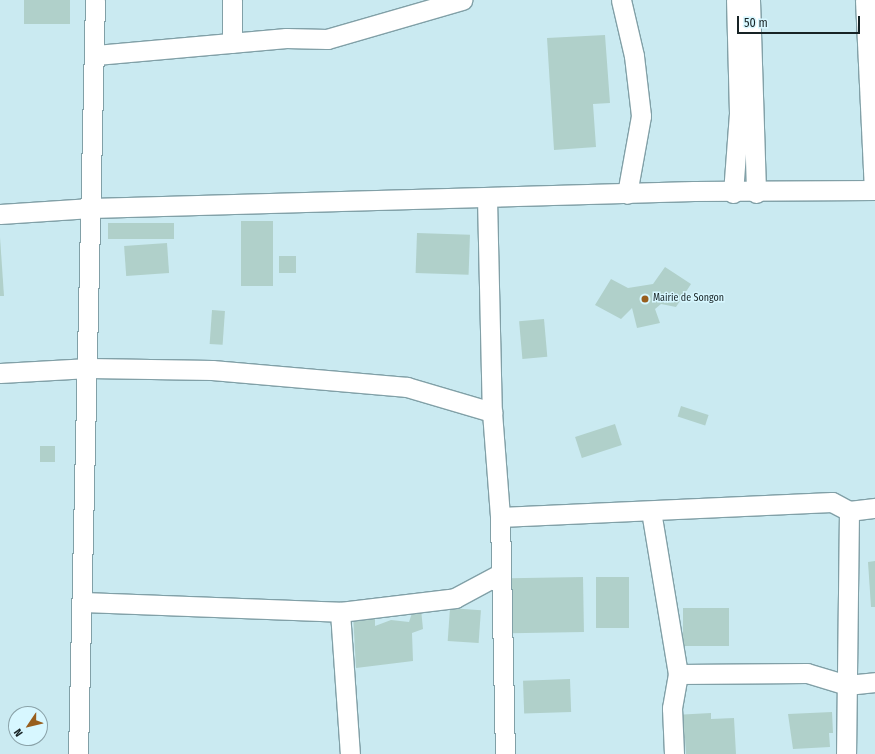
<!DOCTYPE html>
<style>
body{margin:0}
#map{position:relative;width:875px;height:754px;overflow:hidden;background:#caeaf1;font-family:"Fira Sans Condensed",sans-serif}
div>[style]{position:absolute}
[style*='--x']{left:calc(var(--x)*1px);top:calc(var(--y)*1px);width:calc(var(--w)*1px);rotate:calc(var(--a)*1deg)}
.building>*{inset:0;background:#b0d0ca;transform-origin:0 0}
.roads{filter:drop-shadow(1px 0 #81a0a7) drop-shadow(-1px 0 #81a0a7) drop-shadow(0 1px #81a0a7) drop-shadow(0 -1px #81a0a7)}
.minor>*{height:19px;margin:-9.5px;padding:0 9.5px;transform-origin:9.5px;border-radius:9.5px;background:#fff}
.dots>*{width:11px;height:11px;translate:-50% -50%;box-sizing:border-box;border:2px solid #d7f7ff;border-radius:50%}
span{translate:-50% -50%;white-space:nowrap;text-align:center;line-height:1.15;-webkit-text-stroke:3px #d7f7ff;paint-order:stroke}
.poi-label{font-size:10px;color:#172325}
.left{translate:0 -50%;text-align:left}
.north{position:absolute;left:8px;top:706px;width:40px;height:40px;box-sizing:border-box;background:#d7f7ff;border:1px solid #8aa2a8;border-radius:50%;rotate:235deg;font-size:11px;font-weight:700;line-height:16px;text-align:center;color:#172325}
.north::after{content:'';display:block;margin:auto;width:14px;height:18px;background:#985e1d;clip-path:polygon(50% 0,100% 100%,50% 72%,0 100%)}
.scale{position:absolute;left:737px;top:16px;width:123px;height:18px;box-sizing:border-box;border:2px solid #172325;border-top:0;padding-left:5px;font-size:12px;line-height:14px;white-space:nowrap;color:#172325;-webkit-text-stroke:3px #d7f7ff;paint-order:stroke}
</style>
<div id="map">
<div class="building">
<div style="left:24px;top:0;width:46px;height:24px"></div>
<div style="clip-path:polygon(605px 35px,610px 103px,593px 104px,596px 147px,554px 150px,547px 38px)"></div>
<div style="left:241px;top:221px;width:32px;height:65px"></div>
<div style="left:108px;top:223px;width:66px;height:16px"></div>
<div style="left:417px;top:233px;width:53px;height:40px;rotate:2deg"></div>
<div style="clip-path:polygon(0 237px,4px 296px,0 296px)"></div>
<div style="left:167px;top:243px;width:30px;height:43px;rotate:86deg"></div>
<div style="left:279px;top:256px;width:17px;height:17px"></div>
<div style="clip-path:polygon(665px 267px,691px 284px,676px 307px,661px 304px,655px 309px,660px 323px,637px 328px,632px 308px,621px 319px,595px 305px,611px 279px,628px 288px,653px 284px)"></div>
<div style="left:212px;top:310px;width:13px;height:34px;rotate:4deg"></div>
<div style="left:544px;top:319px;width:38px;height:25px;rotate:85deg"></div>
<div style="left:681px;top:406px;width:29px;height:11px;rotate:18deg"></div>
<div style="left:615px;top:424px;width:22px;height:42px;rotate:72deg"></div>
<div style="left:40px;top:446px;width:15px;height:16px"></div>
<div style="clip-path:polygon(875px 561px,875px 607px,871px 607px,868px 562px)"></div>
<div style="left:583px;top:577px;width:55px;height:73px;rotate:89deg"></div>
<div style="left:596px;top:577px;width:33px;height:51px"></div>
<div style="left:450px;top:608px;width:31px;height:33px;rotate:4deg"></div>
<div style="left:683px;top:608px;width:46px;height:38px"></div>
<div style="clip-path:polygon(421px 609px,423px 629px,412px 633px,413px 661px,356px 668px,353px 614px,375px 613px,375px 626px,391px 620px,409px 622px,413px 610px)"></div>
<div style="left:570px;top:679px;width:33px;height:47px;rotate:88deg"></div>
<div style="clip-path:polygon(832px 712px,833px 733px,829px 733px,830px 747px,793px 749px,788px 714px)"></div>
<div style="clip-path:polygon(711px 713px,711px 719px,734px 718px,736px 754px,686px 754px,685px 738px,675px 739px,674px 715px)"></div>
</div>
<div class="roads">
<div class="minor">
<div style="--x:232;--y:0;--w:43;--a:90"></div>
<div style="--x:621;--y:0;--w:57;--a:76.9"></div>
<div style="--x:634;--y:56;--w:60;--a:83.3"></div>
<div style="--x:641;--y:116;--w:79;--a:100.2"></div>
<div style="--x:750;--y:0;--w:193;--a:88.2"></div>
<div style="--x:865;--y:0;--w:190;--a:87.3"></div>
<div style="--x:96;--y:55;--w:191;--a:-5.1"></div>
<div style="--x:286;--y:38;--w:41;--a:1.4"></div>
<div style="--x:327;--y:39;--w:141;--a:-16.1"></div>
<div style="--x:733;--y:193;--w:80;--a:-85.7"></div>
<div style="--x:739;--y:113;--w:113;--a:-91.5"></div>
<div style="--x:487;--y:198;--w:214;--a:88.7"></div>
<div style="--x:492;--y:412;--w:105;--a:85.6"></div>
<div style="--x:500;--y:517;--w:332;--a:-2.6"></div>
<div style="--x:832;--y:502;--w:19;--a:28"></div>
<div style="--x:849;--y:511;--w:243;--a:90.7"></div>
<div style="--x:0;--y:214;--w:91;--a:-3.8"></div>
<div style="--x:91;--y:208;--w:603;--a:-1.61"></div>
<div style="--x:694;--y:191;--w:181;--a:-0.3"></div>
<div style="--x:0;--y:373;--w:89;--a:-3.2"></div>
<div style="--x:89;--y:368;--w:123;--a:0.9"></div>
<div style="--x:212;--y:370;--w:196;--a:5"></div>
<div style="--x:407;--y:387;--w:89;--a:16.4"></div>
<div style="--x:651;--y:511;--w:165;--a:80.6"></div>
<div style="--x:678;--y:674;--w:35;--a:100"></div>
<div style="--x:672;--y:708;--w:46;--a:87.5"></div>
<div style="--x:849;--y:511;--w:26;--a:-7"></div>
<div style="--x:500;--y:517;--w:237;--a:88.8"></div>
<div style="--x:83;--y:602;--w:257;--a:2.2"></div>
<div style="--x:340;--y:612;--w:116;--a:-6.9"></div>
<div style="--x:455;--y:598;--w:51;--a:-28.1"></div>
<div style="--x:340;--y:612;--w:142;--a:86"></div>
<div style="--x:678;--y:674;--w:129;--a:-0.4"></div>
<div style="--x:807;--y:673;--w:42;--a:16.7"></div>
<div style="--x:847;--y:685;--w:28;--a:-6"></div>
<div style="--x:78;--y:754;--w:754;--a:-88.71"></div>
</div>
</div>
<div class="dots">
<div style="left:645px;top:299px;background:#985e1d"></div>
</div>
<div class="poi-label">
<span class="left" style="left:653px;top:299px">Mairie de Songon</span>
</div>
<div class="north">N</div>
<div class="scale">50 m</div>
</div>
